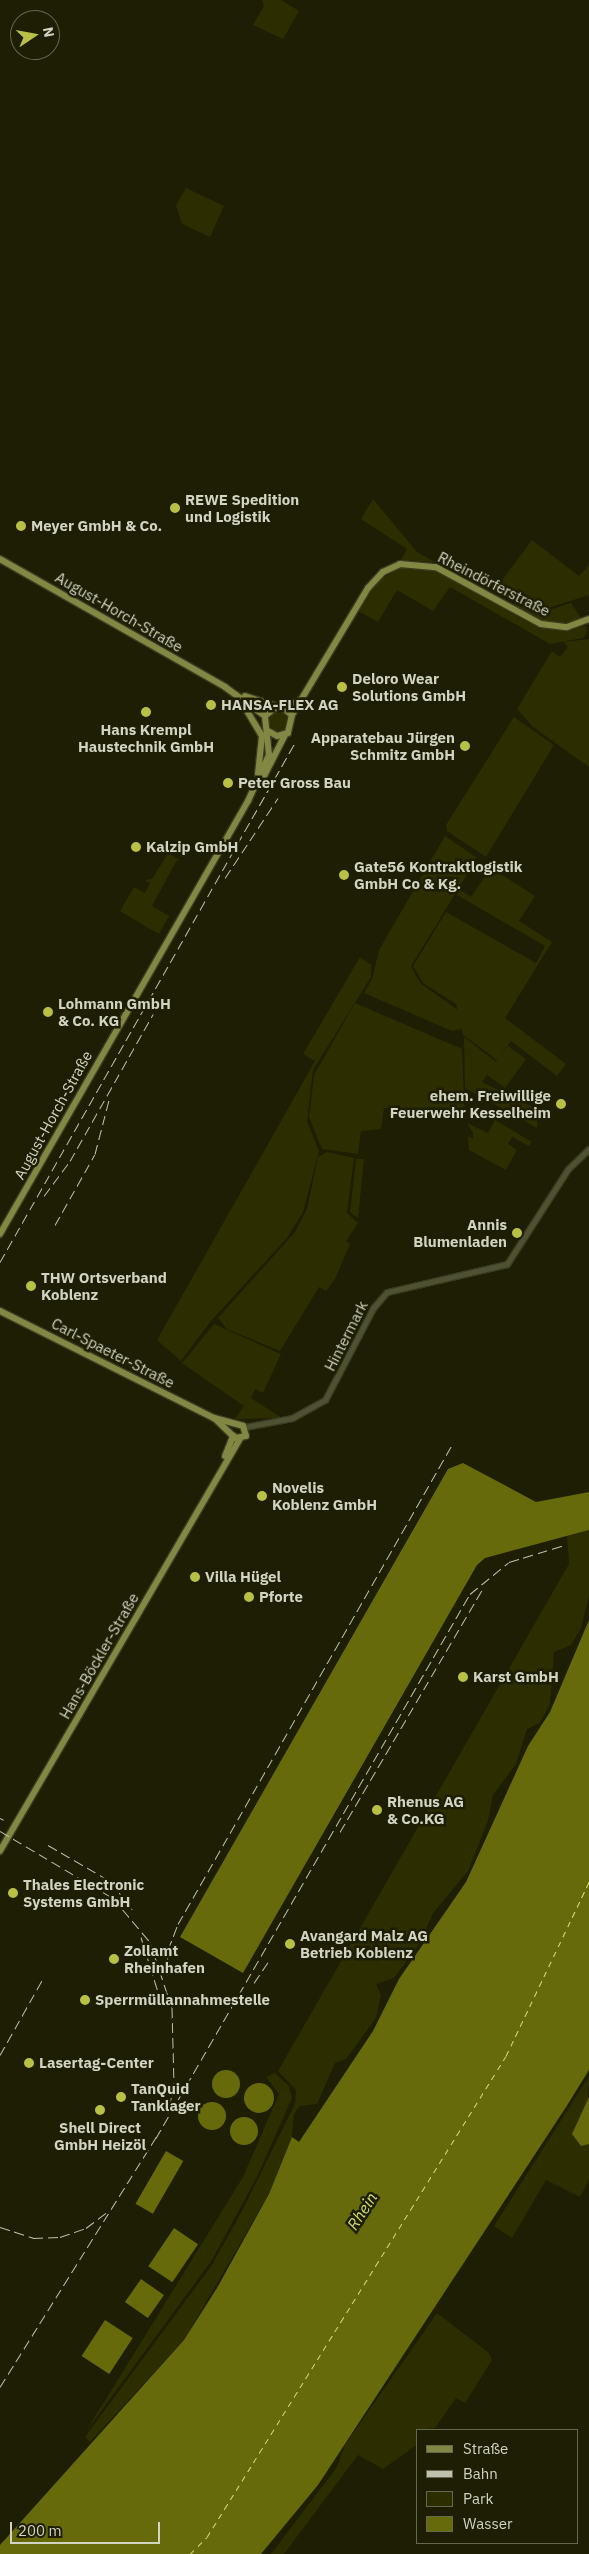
<!DOCTYPE html>
<meta charset="utf-8">
<style>
body{margin:0}
#map{position:relative;width:589px;height:2554px;overflow:hidden;background:#1d1e03;font-family:"IBM Plex Sans",sans-serif}
div>[style]{position:absolute}
[style*='--x']{left:calc(var(--x)*1px);top:calc(var(--y)*1px);width:calc(var(--w)*1px);rotate:calc(var(--a)*1deg)}
.green>*{inset:0;background:#2c2e00}
.round{border-radius:50%}
.water>*{inset:0;background:#666a0b;transform-origin:0 0}
.ferry>*{height:1px;margin-top:-0.5px;transform-origin:0;background:repeating-linear-gradient(90deg,#d6de6c 0 6px,transparent 0 11px)}
.roads{filter:drop-shadow(1px 0 #3a3b22) drop-shadow(-1px 0 #3a3b22) drop-shadow(0 1px #3a3b22) drop-shadow(0 -1px #3a3b22)}
.minor>*{height:5px;margin:-2.5px;padding:0 2.5px;transform-origin:2.5px;border-radius:2.5px;background:#4f5232}
.major>*{height:6px;margin:-3px;padding:0 3px;transform-origin:3px;border-radius:3px;background:#828743}
.rail>*{height:1px;margin-top:-0.5px;transform-origin:0;background:repeating-linear-gradient(90deg,#bfc1af 0 10px,transparent 0 15px)}
.dots>*{width:14px;height:14px;translate:-50% -50%;box-sizing:border-box;border:2px solid #1d1e03;border-radius:50%}
span{translate:-50% -50%;white-space:nowrap;text-align:center;line-height:1.15;-webkit-text-stroke:5px #1d1e03;paint-order:stroke}
.poi-label{font-size:15px;color:#d2d4c3;font-weight:700}
.left{translate:0 -50%;text-align:left}
.right{translate:-100% -50%;text-align:right}
.street-label{font-size:15px;color:#d2d4c3}
.water-label{font-size:16px;color:#d6de6c;font-style:italic}
.legend{position:absolute;left:416px;top:2429px;width:162px;height:115px;box-sizing:border-box;background:#1d1e03;border:1px solid #656750;margin:0;padding:6px 9px;list-style:none;font-size:15px;color:#d2d4c3}
.legend li{display:flex;align-items:center;gap:10px;height:25px}
.legend b{width:25px;border:1px solid #656750}
.north{position:absolute;left:10px;top:10px;width:50px;height:50px;box-sizing:border-box;background:#1d1e03;border:1px solid #656750;border-radius:50%;rotate:78deg;font-size:14px;font-weight:700;line-height:20px;text-align:center;color:#d2d4c3}
.north::after{content:'';display:block;margin:auto;width:18px;height:22px;background:#b9c046;clip-path:polygon(50% 0,100% 100%,50% 72%,0 100%)}
.scale{position:absolute;left:10px;top:2522px;width:150px;height:22px;box-sizing:border-box;border:2px solid #d2d4c3;border-top:0;padding-left:6px;font-size:15px;line-height:18px;white-space:nowrap;color:#d2d4c3;-webkit-text-stroke:4px #1d1e03;paint-order:stroke}
</style>
<div id="map">
<div class="green">
<div style="clip-path:polygon(262px 0,281px 0,299px 11px,283px 39px,253px 25px,264px 6px)"></div>
<div style="clip-path:polygon(186px 188px,224px 206px,210px 237px,182px 224px,176px 205px)"></div>
<div style="clip-path:polygon(373px 499px,417px 552px,435px 562px,401px 560px,407px 549px,361px 519px)"></div>
<div style="clip-path:polygon(532px 540px,579px 576px,589px 565px,589px 595px,542px 610px,494px 591px)"></div>
<div style="clip-path:polygon(404px 566px,435px 571px,529px 623px,560px 631px,586px 626px,587px 632px,583px 638px,550px 644px,450px 587px,433px 611px,397px 590px,378px 622px,358px 611px,376px 582px)"></div>
<div style="clip-path:polygon(506px 602px,543px 612px,571px 603px,581px 618px,562px 625px,544px 622px)"></div>
<div style="clip-path:polygon(589px 639px,589px 767px,533px 727px,517px 709px,552px 651px,560px 657px,568px 647px,563px 642px)"></div>
<div class="round" style="left:267px;top:711px;width:22px;height:22px"></div>
<div style="clip-path:polygon(514px 717px,554px 745px,486px 857px,447px 831px,446px 825px)"></div>
<div style="clip-path:polygon(445px 836px,477px 858px,411px 966px,420px 983px,458px 1010px,462px 1029px,452px 1031px,364px 993px,372px 979px,379px 950px)"></div>
<div style="clip-path:polygon(168px 853px,181px 861px,177px 860px,152px 906px,169px 916px,159px 934px,120px 911px,134px 887px,145px 893px,150px 883px,145px 880px,152px 879px)"></div>
<div style="clip-path:polygon(491px 868px,535px 896px,519px 921px,552px 942px,505px 1018px,566px 1064px,557px 1076px,511px 1041px,500px 1056px,508px 1046px,526px 1059px,505px 1088px,487px 1075px,482px 1082px,539px 1110px,537px 1128px,465px 1088px,464px 1037px,496px 1062px,497px 1060px,463px 1035px,456px 1004px,423px 983px,413px 966px,446px 912px,536px 963px,545px 946px,457px 895px,460px 890px,471px 897px)"></div>
<div style="clip-path:polygon(360px 957px,371px 965px,371px 977px,313px 1070px,307px 1121px,319px 1151px,303px 1212px,287px 1238px,210px 1322px,181px 1361px,157px 1340px,315px 1061px,303px 1054px)"></div>
<div style="clip-path:polygon(355px 1003px,462px 1049px,465px 1120px,444px 1120px,443px 1110px,384px 1108px,381px 1129px,361px 1131px,358px 1154px,322px 1149px,309px 1117px,314px 1075px)"></div>
<div style="clip-path:polygon(495px 1120px,532px 1142px,529px 1146px,512px 1137px,508px 1144px,517px 1150px,506px 1170px,469px 1150px,468px 1136px,473px 1139px,473px 1133px,467px 1123px,488px 1133px)"></div>
<div style="clip-path:polygon(327px 1152px,354px 1158px,347px 1213px,358px 1223px,346px 1241px,350px 1244px,335px 1279px,326px 1291px,319px 1287px,280px 1351px,227px 1329px,218px 1318px,295px 1232px,307px 1209px,318px 1157px)"></div>
<div style="clip-path:polygon(356px 1159px,364px 1159px,358px 1218px,350px 1212px)"></div>
<div style="clip-path:polygon(214px 1324px,281px 1354px,263px 1393px,255px 1389px,251px 1398px,282px 1418px,235px 1419px,244px 1406px,182px 1363px)"></div>
<div style="clip-path:polygon(589px 1530px,589px 1596px,581px 1628px,571px 1645px,554px 1652px,550px 1704px,540px 1723px,527px 1729px,516px 1764px,493px 1795px,488px 1821px,468px 1871px,433px 1913px,420px 1943px,394px 1978px,376px 1984px,381px 1995px,376px 2018px,346px 2059px,335px 2063px,317px 2104px,300px 2106px,294px 2114px,292px 2137px,269px 2194px,184px 2340px,90px 2442px,85px 2437px,212px 2265px,243px 2209px,295px 2104px,296px 2090px,278px 2071px,569px 1564px,567px 1536px)"></div>
<div style="clip-path:polygon(275px 2073px,289px 2086px,292px 2098px,257px 2177px,212px 2260px,85px 2433px,243px 2177px,279px 2094px,266px 2077px)"></div>
<div style="clip-path:polygon(589px 2076px,588px 2101px,573px 2132px,589px 2144px,589px 2180px,580px 2197px,546px 2180px,512px 2238px,494px 2226px)"></div>
<div style="clip-path:polygon(437px 2313px,489px 2353px,492px 2360px,465px 2403px,456px 2398px,435px 2428px,418px 2430px,418px 2444px,383px 2469px,358px 2455px,284px 2554px,271px 2554px,337px 2467px,345px 2445px)"></div>
</div>
<div class="water">
<div style="clip-path:polygon(463px 1463px,536px 1502px,589px 1492px,589px 1530px,485px 1558px,477px 1565px,243px 1973px,180px 1937px,448px 1469px)"></div>
<div style="clip-path:polygon(589px 1620px,589px 2070px,568px 2104px,318px 2485px,261px 2554px,0 2554px,0 2545px,184px 2340px,217px 2288px,269px 2194px,292px 2137px,299px 2142px,373px 2031px,399px 1979px,466px 1882px,528px 1746px,550px 1712px)"></div>
<div class="round" style="left:212px;top:2070px;width:28px;height:28px"></div>
<div class="round" style="left:244px;top:2083px;width:30px;height:30px"></div>
<div style="clip-path:polygon(589px 2097px,589px 2144px,581px 2146px,572px 2134px)"></div>
<div class="round" style="left:198px;top:2102px;width:28px;height:28px"></div>
<div class="round" style="left:230px;top:2117px;width:28px;height:28px"></div>
<div style="left:166px;top:2151px;width:20px;height:61px;rotate:30deg"></div>
<div style="left:174px;top:2228px;width:29px;height:46px;rotate:34deg"></div>
<div style="left:141px;top:2279px;width:28px;height:28px;rotate:35deg"></div>
<div style="left:105px;top:2320px;width:33px;height:43px;rotate:33deg"></div>
</div>
<div class="ferry">
<div style="--x:190;--y:2554;--w:24;--a:-45"></div>
<div style="--x:207;--y:2537;--w:566;--a:-58.13"></div>
<div style="--x:506;--y:2056;--w:193;--a:-64.5"></div>
</div>
<div class="roads">
<div class="minor">
<div style="--x:245;--y:1427;--w:48;--a:-10.8"></div>
<div style="--x:292;--y:1418;--w:38;--a:-29"></div>
<div style="--x:325;--y:1400;--w:104;--a:-62.4"></div>
<div style="--x:373;--y:1308;--w:21;--a:-49"></div>
<div style="--x:387;--y:1292;--w:123;--a:-13.1"></div>
<div style="--x:507;--y:1264;--w:113;--a:-57.3"></div>
<div style="--x:568;--y:1169;--w:29;--a:-44"></div>
</div>
<div class="major">
<div style="--x:0;--y:559;--w:259;--a:29.6"></div>
<div style="--x:225;--y:687;--w:49;--a:35.9"></div>
<div style="--x:245;--y:696;--w:40;--a:18"></div>
<div style="--x:283;--y:708;--w:11;--a:38"></div>
<div style="--x:292;--y:715;--w:18;--a:103"></div>
<div style="--x:288;--y:733;--w:11;--a:165"></div>
<div style="--x:277;--y:736;--w:10;--a:-151"></div>
<div style="--x:241;--y:701;--w:41;--a:59"></div>
<div style="--x:262;--y:736;--w:38;--a:96"></div>
<div style="--x:283;--y:708;--w:21;--a:-25"></div>
<div style="--x:292;--y:715;--w:148;--a:-59.1"></div>
<div style="--x:368;--y:588;--w:22;--a:-47"></div>
<div style="--x:383;--y:572;--w:19;--a:-25"></div>
<div style="--x:400;--y:564;--w:36;--a:5"></div>
<div style="--x:436;--y:567;--w:119;--a:28.5"></div>
<div style="--x:541;--y:624;--w:26;--a:7"></div>
<div style="--x:567;--y:627;--w:23;--a:-20"></div>
<div style="--x:259;--y:786;--w:57;--a:-63"></div>
<div style="--x:0;--y:1234;--w:499;--a:-60.2"></div>
<div style="--x:248;--y:801;--w:51;--a:-65.5"></div>
<div style="--x:269;--y:755;--w:39;--a:-96"></div>
<div style="--x:265;--y:716;--w:14;--a:-39"></div>
<div style="--x:0;--y:1311;--w:239;--a:26.6"></div>
<div style="--x:214;--y:1418;--w:30;--a:15"></div>
<div style="--x:243;--y:1426;--w:10;--a:73"></div>
<div style="--x:246;--y:1436;--w:11;--a:170"></div>
<div style="--x:235;--y:1438;--w:29;--a:-136"></div>
<div style="--x:225;--y:1456;--w:22;--a:-68"></div>
<div style="--x:0;--y:1851;--w:477;--a:-59.8"></div>
</div>
</div>
<div class="rail">
<div style="--x:225;--y:878;--w:96;--a:-56.5"></div>
<div style="--x:44;--y:1196;--w:44;--a:-53.4"></div>
<div style="--x:70;--y:1161;--w:169;--a:-60.5"></div>
<div style="--x:55;--y:1225;--w:81;--a:-60.6"></div>
<div style="--x:95;--y:1154;--w:56;--a:-75.5"></div>
<div style="--x:0;--y:1262;--w:599;--a:-60.4"></div>
<div style="--x:0;--y:1818;--w:4;--a:27"></div>
<div style="--x:0;--y:1831;--w:131;--a:30.7"></div>
<div style="--x:113;--y:1898;--w:57;--a:49.9"></div>
<div style="--x:150;--y:1942;--w:70;--a:71.6"></div>
<div style="--x:172;--y:2008;--w:75;--a:88.5"></div>
<div style="--x:174;--y:2083;--w:31;--a:101"></div>
<div style="--x:340;--y:1832;--w:283;--a:-59.6"></div>
<div style="--x:48;--y:1845;--w:72;--a:30.1"></div>
<div style="--x:110;--y:1881;--w:36;--a:52"></div>
<div style="--x:141;--y:1937;--w:58;--a:72.8"></div>
<div style="--x:167;--y:1975;--w:25;--a:-88"></div>
<div style="--x:168;--y:1950;--w:28;--a:-69"></div>
<div style="--x:178;--y:1924;--w:552;--a:-60.23"></div>
<div style="--x:254;--y:1983;--w:25;--a:-56"></div>
<div style="--x:0;--y:2055;--w:90;--a:-60.6"></div>
<div style="--x:156;--y:2138;--w:628;--a:-60.01"></div>
<div style="--x:470;--y:1594;--w:50;--a:-39.4"></div>
<div style="--x:509;--y:1562;--w:59;--a:-16.9"></div>
<div style="--x:0;--y:2227;--w:35;--a:18"></div>
<div style="--x:33;--y:2238;--w:27;--a:-2"></div>
<div style="--x:60;--y:2237;--w:28;--a:-19"></div>
<div style="--x:86;--y:2228;--w:25;--a:-37"></div>
<div style="--x:0;--y:2387;--w:300;--a:-58"></div>
</div>
<div class="dots">
<div style="left:175px;top:508px;background:#b9c046"></div>
<div style="left:21px;top:526px;background:#b9c046"></div>
<div style="left:342px;top:687px;background:#b9c046"></div>
<div style="left:211px;top:705px;background:#b9c046"></div>
<div style="left:146px;top:712px;background:#b9c046"></div>
<div style="left:465px;top:746px;background:#b9c046"></div>
<div style="left:228px;top:783px;background:#b9c046"></div>
<div style="left:136px;top:847px;background:#b9c046"></div>
<div style="left:344px;top:875px;background:#b9c046"></div>
<div style="left:48px;top:1012px;background:#b9c046"></div>
<div style="left:561px;top:1104px;background:#b9c046"></div>
<div style="left:517px;top:1233px;background:#b9c046"></div>
<div style="left:31px;top:1286px;background:#b9c046"></div>
<div style="left:262px;top:1496px;background:#b9c046"></div>
<div style="left:195px;top:1577px;background:#b9c046"></div>
<div style="left:249px;top:1597px;background:#b9c046"></div>
<div style="left:463px;top:1677px;background:#b9c046"></div>
<div style="left:377px;top:1810px;background:#b9c046"></div>
<div style="left:13px;top:1893px;background:#b9c046"></div>
<div style="left:290px;top:1944px;background:#b9c046"></div>
<div style="left:114px;top:1959px;background:#b9c046"></div>
<div style="left:85px;top:2000px;background:#b9c046"></div>
<div style="left:29px;top:2063px;background:#b9c046"></div>
<div style="left:121px;top:2097px;background:#b9c046"></div>
<div style="left:100px;top:2110px;background:#b9c046"></div>
</div>
<div class="poi-label">
<span class="left" style="left:185px;top:508px">REWE Spedition<br>und Logistik</span>
<span class="left" style="left:31px;top:526px">Meyer GmbH &amp; Co.</span>
<span class="left" style="left:352px;top:687px">Deloro Wear<br>Solutions GmbH</span>
<span class="left" style="left:221px;top:705px">HANSA-FLEX AG</span>
<span style="left:146px;top:738px">Hans Krempl<br>Haustechnik GmbH</span>
<span class="right" style="left:455px;top:746px">Apparatebau Jürgen<br>Schmitz GmbH</span>
<span class="left" style="left:238px;top:783px">Peter Gross Bau</span>
<span class="left" style="left:146px;top:847px">Kalzip GmbH</span>
<span class="left" style="left:354px;top:875px">Gate56 Kontraktlogistik<br>GmbH Co &amp; Kg.</span>
<span class="left" style="left:58px;top:1012px">Lohmann GmbH<br>&amp; Co. KG</span>
<span class="right" style="left:551px;top:1104px">ehem. Freiwillige<br>Feuerwehr Kesselheim</span>
<span class="right" style="left:507px;top:1233px">Annis<br>Blumenladen</span>
<span class="left" style="left:41px;top:1286px">THW Ortsverband<br>Koblenz</span>
<span class="left" style="left:272px;top:1496px">Novelis<br>Koblenz GmbH</span>
<span class="left" style="left:205px;top:1577px">Villa Hügel</span>
<span class="left" style="left:259px;top:1597px">Pforte</span>
<span class="left" style="left:473px;top:1677px">Karst GmbH</span>
<span class="left" style="left:387px;top:1810px">Rhenus AG<br>&amp; Co.KG</span>
<span class="left" style="left:23px;top:1893px">Thales Electronic<br>Systems GmbH</span>
<span class="left" style="left:300px;top:1944px">Avangard Malz AG<br>Betrieb Koblenz</span>
<span class="left" style="left:124px;top:1959px">Zollamt<br>Rheinhafen</span>
<span class="left" style="left:95px;top:2000px">Sperrmüllannahmestelle</span>
<span class="left" style="left:39px;top:2063px">Lasertag-Center</span>
<span class="left" style="left:131px;top:2097px">TanQuid<br>Tanklager</span>
<span style="left:100px;top:2136px">Shell Direct<br>GmbH Heizöl</span>
</div>
<div class="street-label">
<span style="left:494px;top:584px;rotate:27deg">Rheindörferstraße</span>
<span style="left:119px;top:612px;rotate:30deg">August-Horch-Straße</span>
<span style="left:53px;top:1115px;rotate:-61deg">August-Horch-Straße</span>
<span style="left:346px;top:1336px;rotate:-63deg">Hintermark</span>
<span style="left:113px;top:1353px;rotate:27deg">Carl-Spaeter-Straße</span>
<span style="left:99px;top:1656px;rotate:-60deg">Hans-Böckler-Straße</span>
</div>
<div class="water-label">
<span style="left:362px;top:2211px;rotate:-57deg">Rhein</span>
</div>
<ul class="legend">
<li><b style="height:6px;background:#828743"></b>Straße</li>
<li><b style="height:6px;background:#bfc1af"></b>Bahn</li>
<li><b style="height:14px;background:#2c2e00"></b>Park</li>
<li><b style="height:14px;background:#666a0b"></b>Wasser</li>
</ul>
<div class="north">N</div>
<div class="scale">200 m</div>
</div>
